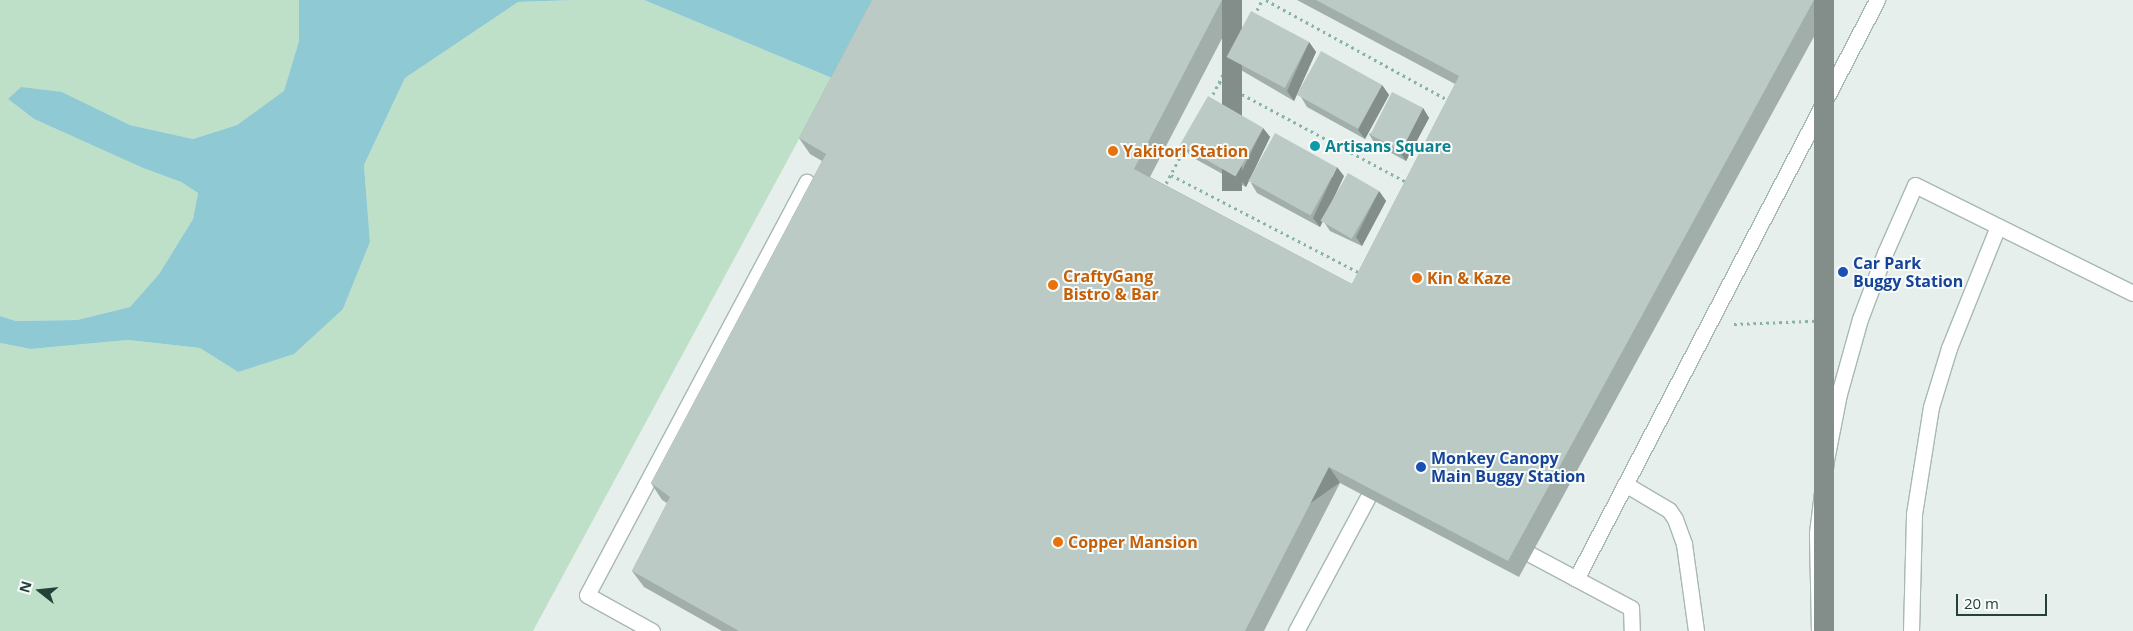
<!DOCTYPE html>
<style>
body{margin:0}
#map{position:relative;width:2133px;height:631px;overflow:hidden;background:#e6efeb;font-family:"Open Sans",sans-serif}
div>[style]{position:absolute}
[style*='--x']{left:calc(var(--x)*1px);top:calc(var(--y)*1px);width:calc(var(--w)*1px);rotate:calc(var(--a)*1deg)}
.green>*{inset:0;background:#bfe0c8}
.water>*{inset:0;background:#8ec9d4}
.path>*{height:3px;margin-top:-1.5px;transform-origin:0;background:repeating-linear-gradient(90deg,#86b3a5 0 2.5px,transparent 0 6.5px)}
.roads{filter:drop-shadow(1px 0 #a8b8b2) drop-shadow(-1px 0 #a8b8b2) drop-shadow(0 1px #a8b8b2) drop-shadow(0 -1px #a8b8b2)}
.service>*{height:15px;margin:-7.5px;padding:0 7.5px;transform-origin:7.5px;border-radius:7.5px;background:#fff}
.wall>*{inset:0;background:#a1aea9}
.shaded-wall>*{inset:0;background:#838d89;transform-origin:0 0}
.building>*{inset:0;background:#bbcac4;transform-origin:0 0}
.dots>*{width:14px;height:14px;translate:-50% -50%;box-sizing:border-box;border:2px solid #f7fbf9;border-radius:50%}
span{translate:-50% -50%;white-space:nowrap;text-align:center;line-height:1.15;-webkit-text-stroke:4px #f7fbf9;paint-order:stroke}
.culture-label{font-size:16px;color:#0d838f;font-weight:700}
.left{translate:0 -50%;text-align:left}
.food-label{font-size:16px;color:#c56008;font-weight:700}
.transit-label{font-size:16px;color:#164399;font-weight:700}
.north{position:absolute;left:15px;top:566px;width:50px;height:50px;-webkit-text-stroke:4px #f7fbf9;paint-order:stroke;rotate:286deg;font-size:14px;font-weight:700;line-height:20px;text-align:center;color:#24423a}
.north::after{content:'';display:block;margin:auto;width:18px;height:22px;background:#24423a;clip-path:polygon(50% 0,100% 100%,50% 72%,0 100%)}
.scale{position:absolute;left:1956px;top:594px;width:91px;height:22px;box-sizing:border-box;border:2px solid #24423a;border-top:0;padding-left:6px;font-size:15px;line-height:18px;white-space:nowrap;color:#24423a;-webkit-text-stroke:4px #f7fbf9;paint-order:stroke}
</style>
<div id="map">
<div class="green">
<div style="clip-path:polygon(0 0,299px 0,299px 41px,284px 92px,237px 125px,193px 139px,130px 125px,62px 92px,8px 99px,34px 119px,143px 168px,181px 182px,198px 193px,193px 219px,159px 274px,130px 307px,77px 320px,16px 321px,0 316px)"></div>
<div style="clip-path:polygon(575px 0,644px 0,832px 78px,533px 631px,0 631px,0 343px,32px 349px,128px 340px,200px 348px,238px 372px,343px 309px,370px 242px,364px 165px,405px 78px,518px 2px)"></div>
</div>
<div class="water">
<div style="clip-path:polygon(299px 0,575px 0,518px 2px,405px 78px,364px 165px,370px 242px,343px 309px,294px 354px,238px 372px,200px 348px,128px 340px,31px 349px,0 343px,0 316px,16px 321px,77px 320px,130px 307px,159px 274px,193px 219px,198px 193px,181px 182px,143px 168px,34px 119px,8px 99px,21px 87px,62px 92px,130px 125px,193px 139px,237px 125px,284px 91px,299px 41px)"></div>
<div style="clip-path:polygon(644px 0,874px 0,832px 78px)"></div>
</div>
<div class="path">
<div style="--x:1266;--y:0;--w:210;--a:28.8"></div>
<div style="--x:1254;--y:16;--w:18;--a:-63"></div>
<div style="--x:1219;--y:82;--w:214;--a:28.1"></div>
<div style="--x:1210;--y:100;--w:46;--a:-62.9"></div>
<div style="--x:1171;--y:175;--w:213;--a:27.4"></div>
<div style="--x:1163;--y:189;--w:49;--a:-61.9"></div>
<div style="--x:1734;--y:324;--w:101;--a:-2.3"></div>
</div>
<div class="roads">
<div class="service">
<div style="--x:1625;--y:484;--w:51;--a:30.6"></div>
<div style="--x:1669;--y:510;--w:11;--a:56"></div>
<div style="--x:1675;--y:519;--w:27;--a:70"></div>
<div style="--x:1684;--y:544;--w:88;--a:82.1"></div>
<div style="--x:1513;--y:545;--w:134;--a:28.1"></div>
<div style="--x:1631;--y:608;--w:23;--a:88"></div>
<div style="--x:1576;--y:579;--w:653;--a:-62.53"></div>
<div style="--x:652;--y:631;--w:74;--a:-151"></div>
<div style="--x:587;--y:595;--w:468;--a:-62"></div>
<div style="--x:1296;--y:631;--w:171;--a:-61.8"></div>
<div style="--x:1819;--y:631;--w:98;--a:-91.2"></div>
<div style="--x:1817;--y:533;--w:74;--a:-83"></div>
<div style="--x:1826;--y:460;--w:67;--a:-78.9"></div>
<div style="--x:1839;--y:394;--w:78;--a:-74.4"></div>
<div style="--x:1860;--y:319;--w:71;--a:-69.3"></div>
<div style="--x:1885;--y:253;--w:74;--a:-66.2"></div>
<div style="--x:1915;--y:185;--w:243;--a:26.4"></div>
<div style="--x:1911;--y:631;--w:117;--a:-88.5"></div>
<div style="--x:1914;--y:514;--w:108;--a:-81"></div>
<div style="--x:1931;--y:407;--w:62;--a:-73"></div>
<div style="--x:1949;--y:348;--w:131;--a:-68.1"></div>
</div>
</div>
<div class="wall">
<div style="clip-path:polygon(872px 0,1242px 0,1150px 177px,1352px 284px,1455px 84px,1297px 0,1834px 0,1519px 577px,1340px 483px,1264px 631px,722px 631px,644px 587px,632px 571px,667px 503px,662px 500px,651px 483px,822px 161px,810px 154px,799px 138px)"></div>
<div style="clip-path:polygon(1309px 42px,1316px 52px,1294px 101px,1234px 66px,1227px 57px)"></div>
<div style="clip-path:polygon(1382px 85px,1389px 95px,1365px 139px,1307px 107px,1301px 97px)"></div>
<div style="clip-path:polygon(1423px 108px,1429px 118px,1406px 161px,1375px 144px,1369px 134px)"></div>
<div style="clip-path:polygon(1263px 128px,1270px 137px,1246px 187px,1190px 156px,1183px 146px)"></div>
<div style="clip-path:polygon(1344px 176px,1320px 227px,1257px 193px,1251px 183px)"></div>
<div style="clip-path:polygon(1379px 191px,1386px 201px,1362px 246px,1330px 231px,1324px 222px)"></div>
</div>
<div class="shaded-wall">
<div style="left:1222px;top:0;width:20px;height:191px"></div>
<div style="left:1814px;top:0;width:20px;height:639px"></div>
<div style="clip-path:polygon(1309px 42px,1316px 52px,1294px 101px,1287px 91px)"></div>
<div style="clip-path:polygon(1382px 85px,1389px 95px,1365px 139px,1358px 130px)"></div>
<div style="clip-path:polygon(1423px 108px,1429px 118px,1406px 161px,1399px 151px)"></div>
<div style="clip-path:polygon(1263px 128px,1270px 137px,1246px 187px,1239px 177px)"></div>
<div style="clip-path:polygon(1337px 167px,1344px 176px,1320px 227px,1313px 218px)"></div>
<div style="clip-path:polygon(1379px 191px,1386px 201px,1362px 246px,1356px 237px)"></div>
<div style="left:1329px;top:467px;width:19px;height:184px;rotate:55deg"></div>
</div>
<div class="building">
<div style="clip-path:polygon(872px 0,1222px 0,1134px 169px,1352px 284px,1459px 76px,1316px 0,1814px 0,1508px 561px,1329px 467px,1245px 631px,739px 631px,632px 571px,670px 497px,651px 483px,826px 154px,799px 138px)"></div>
<div style="left:1251px;top:11px;width:66px;height:52px;rotate:28deg"></div>
<div style="left:1321px;top:51px;width:70px;height:50px;rotate:29deg"></div>
<div style="left:1392px;top:92px;width:35px;height:48px;rotate:27deg"></div>
<div style="left:1208px;top:96px;width:64px;height:56px;rotate:30deg"></div>
<div style="left:1275px;top:133px;width:71px;height:55px;rotate:29deg"></div>
<div style="left:1348px;top:173px;width:36px;height:55px;rotate:30deg"></div>
</div>
<div class="dots">
<div style="left:1315px;top:146px;background:#0f9aa8"></div>
<div style="left:1113px;top:151px;background:#e8710a"></div>
<div style="left:1843px;top:272px;background:#1a4fb4"></div>
<div style="left:1417px;top:278px;background:#e8710a"></div>
<div style="left:1053px;top:285px;background:#e8710a"></div>
<div style="left:1421px;top:467px;background:#1a4fb4"></div>
<div style="left:1058px;top:542px;background:#e8710a"></div>
</div>
<div class="culture-label">
<span class="left" style="left:1325px;top:146px">Artisans Square</span>
</div>
<div class="food-label">
<span class="left" style="left:1123px;top:151px">Yakitori Station</span>
<span class="left" style="left:1063px;top:285px">CraftyGang<br>Bistro &amp; Bar</span>
<span class="left" style="left:1427px;top:278px">Kin &amp; Kaze</span>
<span class="left" style="left:1068px;top:542px">Copper Mansion</span>
</div>
<div class="transit-label">
<span class="left" style="left:1853px;top:272px">Car Park<br>Buggy Station</span>
<span class="left" style="left:1431px;top:467px">Monkey Canopy<br>Main Buggy Station</span>
</div>
<div class="north">N</div>
<div class="scale">20 m</div>
</div>
